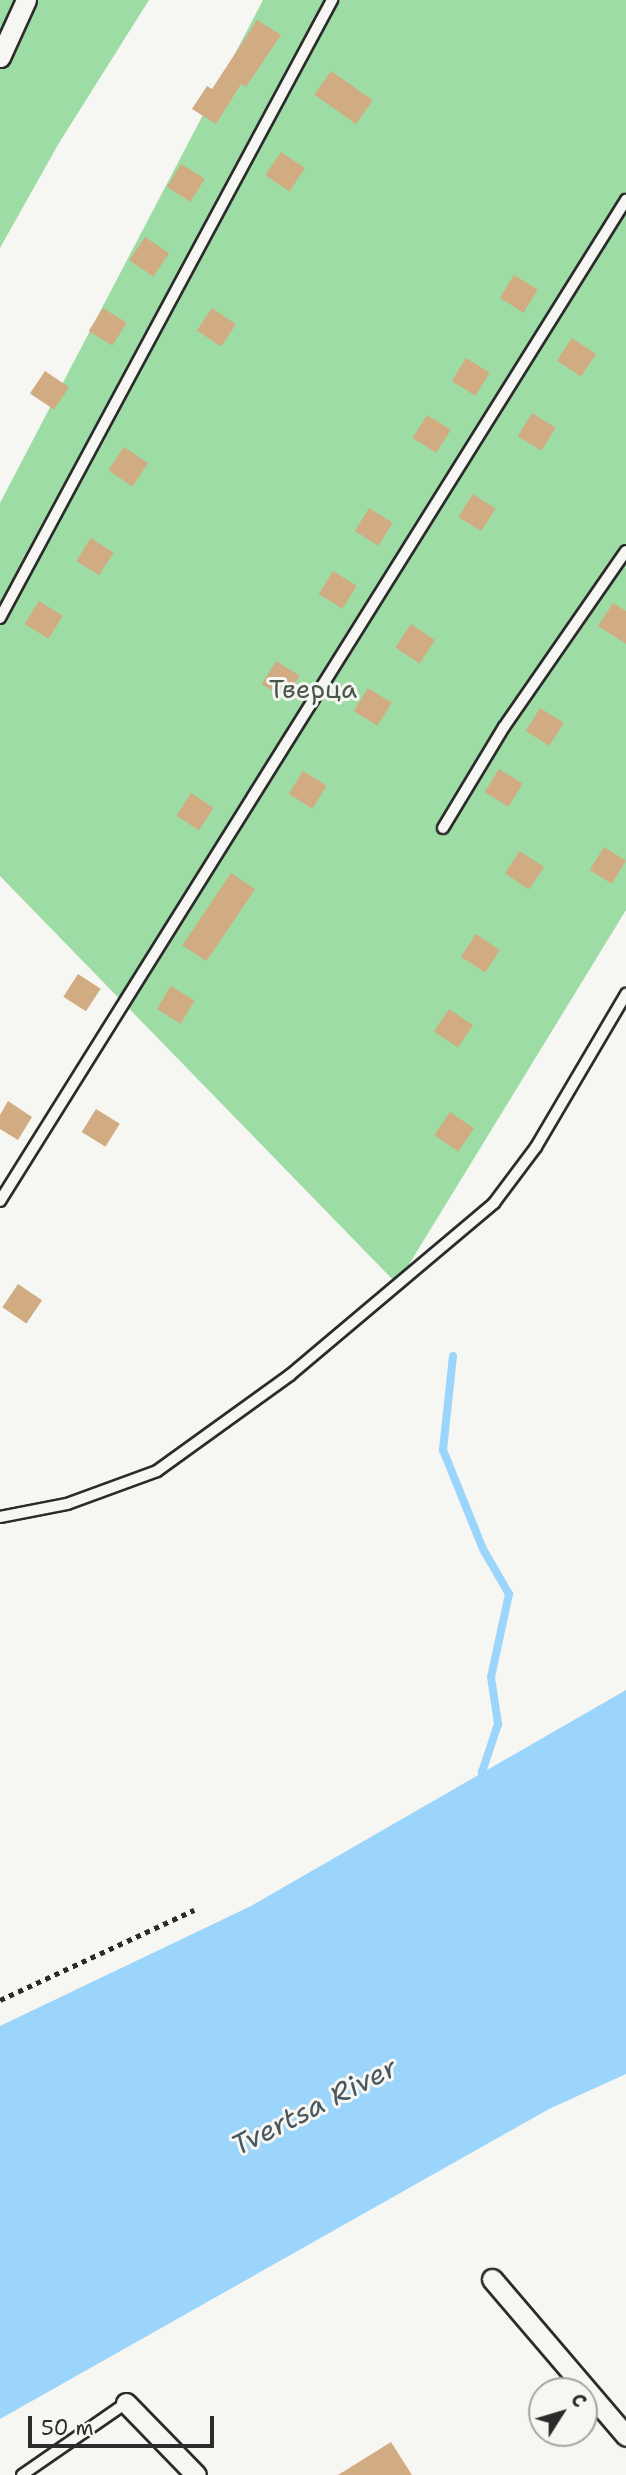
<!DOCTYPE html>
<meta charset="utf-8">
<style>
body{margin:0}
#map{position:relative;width:626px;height:2475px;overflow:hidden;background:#f6f6f2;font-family:"Shantell Sans",sans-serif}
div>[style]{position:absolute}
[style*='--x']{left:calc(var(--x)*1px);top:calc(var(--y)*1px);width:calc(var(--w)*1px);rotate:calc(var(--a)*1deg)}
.green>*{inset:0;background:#9ddca5}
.water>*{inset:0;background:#9bd5fb}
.stream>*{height:8px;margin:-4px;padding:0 4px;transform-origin:4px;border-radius:4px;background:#9bd5fb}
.building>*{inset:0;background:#d1ac83;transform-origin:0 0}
.path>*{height:4.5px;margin-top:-2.25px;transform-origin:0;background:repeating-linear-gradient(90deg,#2b2b2b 0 5px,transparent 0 10px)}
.roads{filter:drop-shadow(2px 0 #2b2b2b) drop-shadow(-2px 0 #2b2b2b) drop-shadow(0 2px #2b2b2b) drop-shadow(0 -2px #2b2b2b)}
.lane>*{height:10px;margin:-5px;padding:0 5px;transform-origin:5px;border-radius:5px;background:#f6f6f2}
.street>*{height:19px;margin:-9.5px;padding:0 9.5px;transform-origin:9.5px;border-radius:9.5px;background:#f6f6f2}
span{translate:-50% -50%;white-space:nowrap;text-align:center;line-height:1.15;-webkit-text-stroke:6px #f6f6f2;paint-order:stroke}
.park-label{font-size:26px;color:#48574a}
.water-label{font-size:28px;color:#47565f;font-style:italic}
.north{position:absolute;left:528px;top:2377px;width:70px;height:70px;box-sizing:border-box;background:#f6f6f2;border:2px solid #a5a5a2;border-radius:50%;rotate:53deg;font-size:19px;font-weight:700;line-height:28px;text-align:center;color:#2b2b2b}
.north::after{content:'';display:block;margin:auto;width:24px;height:32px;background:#2b2b2b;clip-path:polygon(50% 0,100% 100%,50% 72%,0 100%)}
.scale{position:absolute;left:28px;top:2416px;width:186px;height:32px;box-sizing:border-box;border:4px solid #2b2b2b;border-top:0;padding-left:9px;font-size:21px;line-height:24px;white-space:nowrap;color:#2b2b2b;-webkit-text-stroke:5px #f6f6f2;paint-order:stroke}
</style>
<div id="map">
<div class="green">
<div style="clip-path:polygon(0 0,149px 0,59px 143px,0 248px)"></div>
<div style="clip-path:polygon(263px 0,626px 0,626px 910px,397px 1284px,0 876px,0 503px)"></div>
</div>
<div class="water">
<div style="clip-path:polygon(626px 1690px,626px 2074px,549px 2109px,0 2419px,0 2026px,251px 1906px)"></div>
</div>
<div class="stream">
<div style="--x:453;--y:1356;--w:95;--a:96.1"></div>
<div style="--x:443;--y:1450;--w:107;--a:68"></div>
<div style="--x:483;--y:1549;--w:52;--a:60"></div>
<div style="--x:509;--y:1594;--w:85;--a:102.2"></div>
<div style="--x:491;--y:1677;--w:48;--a:81.5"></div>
<div style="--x:498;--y:1724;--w:51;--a:108.4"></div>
<div style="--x:482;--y:1772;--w:8;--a:76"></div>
</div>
<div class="building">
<div style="clip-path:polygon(257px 20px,281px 35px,246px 87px,241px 84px,216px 124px,192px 109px,207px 86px,212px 89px)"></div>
<div style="left:331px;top:71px;width:51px;height:29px;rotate:35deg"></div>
<div style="left:281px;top:152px;width:29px;height:28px;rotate:34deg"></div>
<div style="left:181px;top:164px;width:28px;height:27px;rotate:32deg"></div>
<div style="left:145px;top:237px;width:29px;height:28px;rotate:34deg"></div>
<div style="left:514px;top:275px;width:28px;height:27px;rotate:32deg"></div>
<div style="left:103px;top:308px;width:28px;height:27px;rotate:32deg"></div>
<div style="left:212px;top:308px;width:29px;height:27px;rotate:34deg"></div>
<div style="left:572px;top:338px;width:29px;height:27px;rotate:34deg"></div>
<div style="left:466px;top:358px;width:28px;height:27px;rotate:32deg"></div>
<div style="left:45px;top:371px;width:29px;height:27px;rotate:34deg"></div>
<div style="left:532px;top:413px;width:28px;height:27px;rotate:32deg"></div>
<div style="left:427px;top:415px;width:28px;height:27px;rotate:32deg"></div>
<div style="left:124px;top:447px;width:29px;height:28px;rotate:34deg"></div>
<div style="left:473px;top:494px;width:27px;height:27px;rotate:33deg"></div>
<div style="left:369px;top:508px;width:28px;height:27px;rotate:32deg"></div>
<div style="left:91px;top:538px;width:27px;height:27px;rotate:33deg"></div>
<div style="left:333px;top:571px;width:28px;height:27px;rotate:32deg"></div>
<div style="left:39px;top:601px;width:28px;height:27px;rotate:32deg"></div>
<div style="clip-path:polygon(613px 603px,626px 611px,626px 644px,598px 626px)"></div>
<div style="left:411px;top:624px;width:29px;height:28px;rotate:34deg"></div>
<div style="left:276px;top:661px;width:28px;height:27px;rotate:32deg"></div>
<div style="left:368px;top:688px;width:28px;height:27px;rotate:32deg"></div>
<div style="left:540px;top:708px;width:28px;height:27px;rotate:32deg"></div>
<div style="left:499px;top:769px;width:28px;height:27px;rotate:32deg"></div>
<div style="left:303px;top:771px;width:28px;height:27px;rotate:32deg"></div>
<div style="left:191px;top:793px;width:27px;height:27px;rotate:33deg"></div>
<div style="left:604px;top:847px;width:26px;height:27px;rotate:32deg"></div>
<div style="left:520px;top:851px;width:29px;height:27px;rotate:34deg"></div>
<div style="left:231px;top:873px;width:29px;height:87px;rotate:34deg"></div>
<div style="left:476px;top:934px;width:29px;height:27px;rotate:34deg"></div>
<div style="left:78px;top:974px;width:27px;height:27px;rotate:33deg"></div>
<div style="left:171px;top:986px;width:28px;height:27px;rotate:32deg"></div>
<div style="left:449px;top:1009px;width:29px;height:27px;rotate:34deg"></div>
<div style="clip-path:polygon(8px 1101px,32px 1117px,18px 1140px,0 1129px,0 1115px)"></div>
<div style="left:96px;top:1109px;width:28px;height:27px;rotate:32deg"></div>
<div style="left:450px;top:1112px;width:29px;height:28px;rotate:34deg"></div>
<div style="left:18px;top:1284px;width:29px;height:28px;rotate:34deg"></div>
<div style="clip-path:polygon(391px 2442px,412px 2475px,338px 2475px)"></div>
</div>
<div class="path">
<div style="--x:0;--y:2000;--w:214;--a:-24.9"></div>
</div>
<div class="roads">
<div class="lane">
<div style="--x:0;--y:618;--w:702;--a:-61.75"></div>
<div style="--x:443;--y:828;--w:118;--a:-58.9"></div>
<div style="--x:504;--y:727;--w:214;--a:-55.3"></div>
<div style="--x:0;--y:1201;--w:1181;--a:-57.98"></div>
<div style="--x:0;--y:1517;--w:68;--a:-11"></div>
<div style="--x:67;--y:1504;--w:96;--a:-20.1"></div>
<div style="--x:157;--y:1471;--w:164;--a:-35.8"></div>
<div style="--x:290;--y:1375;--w:267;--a:-40.1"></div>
<div style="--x:494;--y:1203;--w:70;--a:-53.1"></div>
<div style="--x:536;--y:1147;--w:178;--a:-59.5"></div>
<div style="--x:22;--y:2475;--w:126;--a:-34.7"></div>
</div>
<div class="street">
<div style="--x:0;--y:57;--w:63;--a:-65.5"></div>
<div style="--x:492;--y:2279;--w:206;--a:49.5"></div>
<div style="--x:126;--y:2403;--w:100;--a:45.8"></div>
</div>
</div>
<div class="park-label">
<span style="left:313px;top:689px">Тверца</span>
</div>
<div class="water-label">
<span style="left:314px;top:2106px;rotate:-27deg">Tvertsa River</span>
</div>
<div class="north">С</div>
<div class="scale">50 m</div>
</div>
